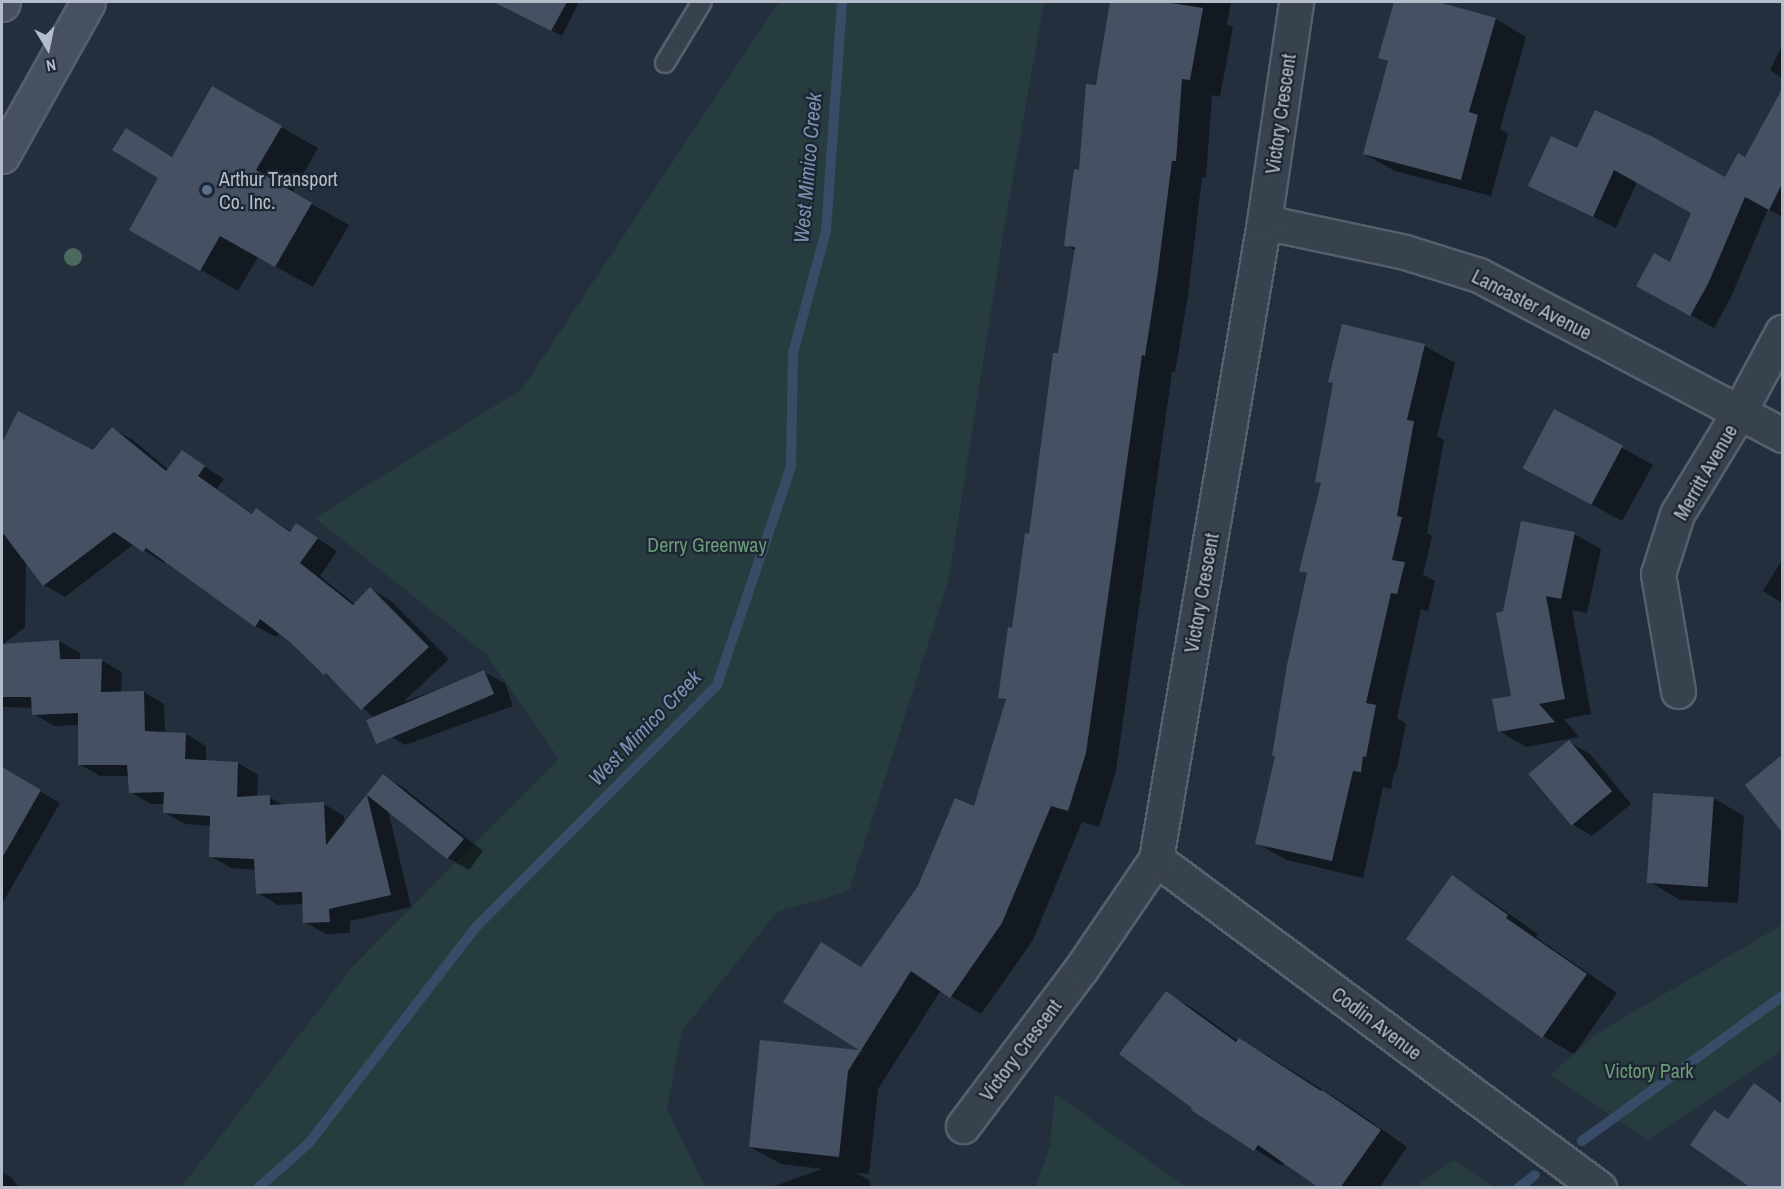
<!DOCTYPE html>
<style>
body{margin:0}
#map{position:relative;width:1784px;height:1189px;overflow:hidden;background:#242f3e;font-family:"Archivo Narrow",sans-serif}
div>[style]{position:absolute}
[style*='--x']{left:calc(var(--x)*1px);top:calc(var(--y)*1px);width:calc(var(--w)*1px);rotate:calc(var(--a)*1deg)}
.green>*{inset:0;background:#263c3f}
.shadow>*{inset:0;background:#0007}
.stream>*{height:10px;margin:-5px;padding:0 5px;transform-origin:5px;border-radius:5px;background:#394c67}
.building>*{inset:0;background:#455162;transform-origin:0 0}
.roads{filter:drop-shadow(2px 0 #565f6c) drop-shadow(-2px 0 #565f6c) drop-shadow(0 2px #565f6c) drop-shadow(0 -2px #565f6c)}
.service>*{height:18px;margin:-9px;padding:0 9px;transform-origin:9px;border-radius:9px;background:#38414e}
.minor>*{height:33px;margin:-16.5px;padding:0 16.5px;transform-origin:16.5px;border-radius:16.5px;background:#38414e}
.secondary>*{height:33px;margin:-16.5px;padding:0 16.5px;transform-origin:16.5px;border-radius:16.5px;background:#465061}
.trees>*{width:18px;height:18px;margin:-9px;border-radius:50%;background:#4b6a5d}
.dots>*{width:16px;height:16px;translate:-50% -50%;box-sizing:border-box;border:3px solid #1d2633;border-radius:50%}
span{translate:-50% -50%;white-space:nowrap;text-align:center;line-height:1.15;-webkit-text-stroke:4.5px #1d2633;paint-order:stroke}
.street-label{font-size:20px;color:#b4bcc9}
.poi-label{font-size:20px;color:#b4bcc9}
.left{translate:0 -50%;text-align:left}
.park-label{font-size:20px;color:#6b9a76}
.water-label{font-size:21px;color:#7c92b1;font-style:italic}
.frame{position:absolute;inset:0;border:3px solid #b4bcc9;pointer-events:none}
.north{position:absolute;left:18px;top:18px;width:60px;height:60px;-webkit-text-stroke:4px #1d2633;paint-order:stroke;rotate:170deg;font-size:16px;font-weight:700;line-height:24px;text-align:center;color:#b4bcc9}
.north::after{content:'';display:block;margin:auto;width:21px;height:27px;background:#b4bcc9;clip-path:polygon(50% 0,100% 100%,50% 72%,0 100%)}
</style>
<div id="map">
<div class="green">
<div style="clip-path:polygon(779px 2px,1044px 2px,1003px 235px,949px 578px,849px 891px,777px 912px,682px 1031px,667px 1109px,705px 1187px,181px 1187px,353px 966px,559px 759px,486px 654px,315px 518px,522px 389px)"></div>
<div style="clip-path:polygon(1782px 925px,1782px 1051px,1648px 1140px,1550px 1075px,1599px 1032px)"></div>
<div style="clip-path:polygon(1055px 1093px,1186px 1187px,1035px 1187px,1050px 1146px)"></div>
<div style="clip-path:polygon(1453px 1160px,1494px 1187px,1415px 1187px)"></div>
</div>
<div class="shadow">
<div style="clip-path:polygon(514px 2px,579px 2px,562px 36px,511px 9px)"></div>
<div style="clip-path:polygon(1112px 2px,1231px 2px,1227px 24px,1233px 27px,1220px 97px,1212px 95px,1206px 178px,1202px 177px,1188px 296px,1175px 372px,1172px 372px,1116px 771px,1099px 827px,1082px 822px,1033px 940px,981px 1014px,941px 990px,878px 1089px,869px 1174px,856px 1173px,869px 1180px,872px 1188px,769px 1188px,822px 1169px,781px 1164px,750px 1147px,762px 1041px,865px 1052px,785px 1002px,822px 944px,863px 968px,975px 808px,1007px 701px,1000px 697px,1031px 535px,1076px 251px,1066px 245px)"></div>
<div style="clip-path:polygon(1396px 2px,1433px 2px,1496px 19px,1526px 37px,1500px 129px,1508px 134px,1491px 196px,1395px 171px,1364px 154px,1389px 63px,1380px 57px)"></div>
<div style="clip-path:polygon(1782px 46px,1782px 78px,1770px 70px)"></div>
<div style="clip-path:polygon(212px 88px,318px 148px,292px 193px,349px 225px,313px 287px,258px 257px,238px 291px,131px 230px,160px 178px,126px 130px,173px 157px)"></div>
<div style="clip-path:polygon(1782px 92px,1782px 217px,1768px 209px,1731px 297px,1714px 328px,1638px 285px,1671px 264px,1693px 213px,1637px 182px,1616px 228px,1530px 186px,1578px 150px,1725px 179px,1745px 159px)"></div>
<div style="clip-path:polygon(1343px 326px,1425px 346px,1455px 363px,1437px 436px,1444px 440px,1427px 533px,1432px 536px,1423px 575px,1435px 581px,1428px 611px,1421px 609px,1397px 718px,1406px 724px,1396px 773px,1394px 772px,1391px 789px,1383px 787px,1363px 878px,1287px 860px,1256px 843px,1276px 757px,1274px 755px,1308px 574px,1301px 570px,1322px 484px,1317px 481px,1334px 384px,1329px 381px)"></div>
<div style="clip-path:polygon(1555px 411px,1653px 465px,1622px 521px,1554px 484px)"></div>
<div style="clip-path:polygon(19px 413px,94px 452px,112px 429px,133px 440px,169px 470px,182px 452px,224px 479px,217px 489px,253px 514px,257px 509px,292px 532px,297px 525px,337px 551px,320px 576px,356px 605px,371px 589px,391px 601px,449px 659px,403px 702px,484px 672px,505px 683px,513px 706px,405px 745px,385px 733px,370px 714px,280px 632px,276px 637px,256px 626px,165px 561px,164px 563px,134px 544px,65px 597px,44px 585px,26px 562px,25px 627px,2px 645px,59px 641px,80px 653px,80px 660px,101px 660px,122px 672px,121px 693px,144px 692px,164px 704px,165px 733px,186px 734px,206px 746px,206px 762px,238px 763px,258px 775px,257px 797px,269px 797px,285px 806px,324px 804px,344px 816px,345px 824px,383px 776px,404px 788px,483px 851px,469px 870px,448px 858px,388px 810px,411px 907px,350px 921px,350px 933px,326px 934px,305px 922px,304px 904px,278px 905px,258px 893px,256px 870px,231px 868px,210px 856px,211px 826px,185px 824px,165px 813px,165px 804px,151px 804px,130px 792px,129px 776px,100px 776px,79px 764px,80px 725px,54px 726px,34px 714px,33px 708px,2px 707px,2px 446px)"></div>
<div style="clip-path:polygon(1574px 534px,1601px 549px,1587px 613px,1572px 610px,1591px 714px,1564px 719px,1579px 737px,1526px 747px,1499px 731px,1512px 697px,1504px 613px)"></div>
<div style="clip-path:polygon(1782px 560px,1782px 603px,1763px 591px)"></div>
<div style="clip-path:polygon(1569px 742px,1590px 754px,1631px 804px,1592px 836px,1572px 824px)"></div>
<div style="clip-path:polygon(1782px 757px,1782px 830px,1747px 785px)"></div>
<div style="clip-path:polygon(2px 769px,60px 803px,2px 904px)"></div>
<div style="clip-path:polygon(1713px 798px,1744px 816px,1738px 903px,1680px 900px,1650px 882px)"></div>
<div style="clip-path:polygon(1452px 877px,1482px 895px,1538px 934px,1536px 937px,1617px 993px,1574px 1054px,1543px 1036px,1408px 939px)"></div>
<div style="clip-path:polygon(1166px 993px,1194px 1009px,1238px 1041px,1267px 1055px,1350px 1107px,1407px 1147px,1379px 1188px,1321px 1188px,1285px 1162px,1282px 1166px,1193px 1110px)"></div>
<div style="clip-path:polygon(1754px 1085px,1782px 1102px,1782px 1188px,1751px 1188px,1729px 1120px)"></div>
<div style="clip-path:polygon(2px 1172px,12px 1178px,19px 1188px,2px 1188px)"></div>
</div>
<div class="stream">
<div style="--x:1582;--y:1141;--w:247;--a:-35.9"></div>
<div style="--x:258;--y:1188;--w:68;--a:-41.4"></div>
<div style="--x:309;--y:1143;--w:274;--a:-52.3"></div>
<div style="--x:477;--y:926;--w:340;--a:-45.1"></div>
<div style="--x:717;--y:685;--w:230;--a:-71.3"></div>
<div style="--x:791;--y:467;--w:114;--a:-89"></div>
<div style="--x:793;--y:353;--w:126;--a:-74.9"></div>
<div style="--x:826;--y:231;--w:230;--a:-86"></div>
<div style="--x:1518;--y:1188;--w:21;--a:-37"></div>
</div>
<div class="building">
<div style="clip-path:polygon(494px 2px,567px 2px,551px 31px)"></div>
<div style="clip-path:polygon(1110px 2px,1164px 2px,1203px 8px,1190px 80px,1182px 79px,1176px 161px,1172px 161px,1157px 278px,1145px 356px,1142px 355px,1086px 753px,1068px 811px,1051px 806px,1002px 923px,950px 998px,911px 971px,848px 1071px,839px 1157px,749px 1147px,760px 1040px,859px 1050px,783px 1002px,821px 942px,861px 967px,918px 886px,955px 798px,974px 806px,1006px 699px,998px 698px,1008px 627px,1012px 628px,1025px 533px,1029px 534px,1053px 353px,1058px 353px,1075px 247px,1064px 246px,1074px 169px,1079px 170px,1086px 84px,1096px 85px)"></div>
<div style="clip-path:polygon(1394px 2px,1438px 2px,1496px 18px,1469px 112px,1478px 115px,1461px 180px,1363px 154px,1388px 61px,1378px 58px)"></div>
<div style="clip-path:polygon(212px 86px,282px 126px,256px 170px,312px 203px,275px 267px,220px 236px,200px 271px,129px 230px,158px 178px,112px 150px,126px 128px,172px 157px)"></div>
<div style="clip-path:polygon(1782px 89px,1782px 184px,1769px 210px,1745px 197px,1708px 284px,1690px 316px,1636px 286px,1654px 253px,1670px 262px,1691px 213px,1614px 170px,1593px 217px,1528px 186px,1551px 136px,1577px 148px,1595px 110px,1653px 137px,1725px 177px,1738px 153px,1745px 157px)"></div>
<div style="clip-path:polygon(1342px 324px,1425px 344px,1407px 420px,1414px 421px,1397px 516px,1402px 517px,1392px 560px,1405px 562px,1397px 594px,1391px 593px,1366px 703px,1376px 705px,1366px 757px,1363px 756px,1361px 772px,1353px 771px,1332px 861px,1255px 844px,1275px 756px,1272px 756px,1287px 665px,1307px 573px,1299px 571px,1321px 483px,1315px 482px,1333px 383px,1328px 382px)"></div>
<div style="left:1554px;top:409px;width:78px;height:67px;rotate:28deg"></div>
<div style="clip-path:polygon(18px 411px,93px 450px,112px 427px,166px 471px,182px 450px,205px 466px,198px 476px,252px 514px,256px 508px,290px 532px,296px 523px,318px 538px,300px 563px,353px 605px,370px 587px,429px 647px,361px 710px,326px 673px,324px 675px,290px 642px,260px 619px,255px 627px,146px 548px,143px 552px,114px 532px,43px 586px,2px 532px,2px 443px)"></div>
<div style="clip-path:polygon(1521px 521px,1575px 532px,1561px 599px,1546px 596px,1565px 699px,1539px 704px,1555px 722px,1498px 732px,1492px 699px,1511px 696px,1496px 613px,1503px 611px)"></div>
<div style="clip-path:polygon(59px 640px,60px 659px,102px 659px,101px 692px,144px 691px,145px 731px,186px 733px,185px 759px,238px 762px,237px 797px,270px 795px,270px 805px,324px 802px,326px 845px,383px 774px,464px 839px,447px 859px,367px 795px,391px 895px,329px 909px,330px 922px,303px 923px,302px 892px,256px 894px,254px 859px,209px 857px,210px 816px,163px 813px,164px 792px,129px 793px,127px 765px,78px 765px,78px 713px,32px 715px,31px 697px,2px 697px,2px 644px)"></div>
<div style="left:484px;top:670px;width:26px;height:128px;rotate:67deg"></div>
<div style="left:1569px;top:740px;width:67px;height:53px;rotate:50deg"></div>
<div style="clip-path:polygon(1782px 755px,1782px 832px,1745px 785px)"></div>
<div style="clip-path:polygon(2px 767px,41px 790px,2px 858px)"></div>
<div style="left:1653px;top:793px;width:61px;height:90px;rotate:4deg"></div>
<div style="clip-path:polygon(1452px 875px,1508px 915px,1506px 918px,1587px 974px,1542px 1038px,1406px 939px)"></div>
<div style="clip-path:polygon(1166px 991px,1236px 1042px,1239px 1038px,1321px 1091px,1322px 1090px,1381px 1130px,1340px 1188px,1319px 1188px,1258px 1145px,1254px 1151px,1191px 1110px,1192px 1108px,1119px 1054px)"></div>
<div style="clip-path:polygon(1754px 1083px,1782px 1103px,1782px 1188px,1751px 1188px,1690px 1145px,1714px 1110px,1728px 1119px)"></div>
</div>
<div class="roads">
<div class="service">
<div style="--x:665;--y:63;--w:71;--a:-58.8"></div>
</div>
<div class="minor">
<div style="--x:1264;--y:222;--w:144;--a:12"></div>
<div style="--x:1405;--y:252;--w:77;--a:17.3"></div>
<div style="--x:1479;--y:275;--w:343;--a:27.8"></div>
<div style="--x:1678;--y:691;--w:119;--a:-99.7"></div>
<div style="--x:1658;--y:574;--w:63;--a:-72.4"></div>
<div style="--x:1677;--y:514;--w:119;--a:-58.7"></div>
<div style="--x:1739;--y:412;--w:91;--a:-61.7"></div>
<div style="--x:1156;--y:859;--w:552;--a:36.6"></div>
<div style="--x:963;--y:1126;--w:196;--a:-53.1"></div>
<div style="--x:1081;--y:969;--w:133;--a:-55.7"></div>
<div style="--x:1156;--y:859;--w:646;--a:-80.38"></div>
<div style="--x:1264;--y:222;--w:222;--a:-81.7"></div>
</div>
<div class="secondary">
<div style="--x:2;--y:4;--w:2;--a:-63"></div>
<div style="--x:2;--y:156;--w:176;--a:-60.8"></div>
</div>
</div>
<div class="trees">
<div style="left:73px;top:257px"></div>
</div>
<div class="dots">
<div style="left:207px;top:190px;background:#5c6f8a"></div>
</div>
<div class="street-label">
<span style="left:1280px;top:114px;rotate:-82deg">Victory Crescent</span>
<span style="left:1532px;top:304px;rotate:27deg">Lancaster Avenue</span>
<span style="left:1705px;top:472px;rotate:-60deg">Merritt Avenue</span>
<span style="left:1201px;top:593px;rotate:-80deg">Victory Crescent</span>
<span style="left:1377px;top:1023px;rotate:37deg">Codlin Avenue</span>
<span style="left:1020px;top:1050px;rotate:-53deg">Victory Crescent</span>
</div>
<div class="poi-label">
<span class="left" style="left:219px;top:190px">Arthur Transport<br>Co. Inc.</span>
</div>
<div class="park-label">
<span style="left:707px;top:544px">Derry Greenway</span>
<span style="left:1649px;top:1070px">Victory Park</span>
</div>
<div class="water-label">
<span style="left:808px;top:168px;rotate:-85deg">West Mimico Creek</span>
<span style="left:645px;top:728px;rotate:-46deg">West Mimico Creek</span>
</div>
<div class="frame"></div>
<div class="north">N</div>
</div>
